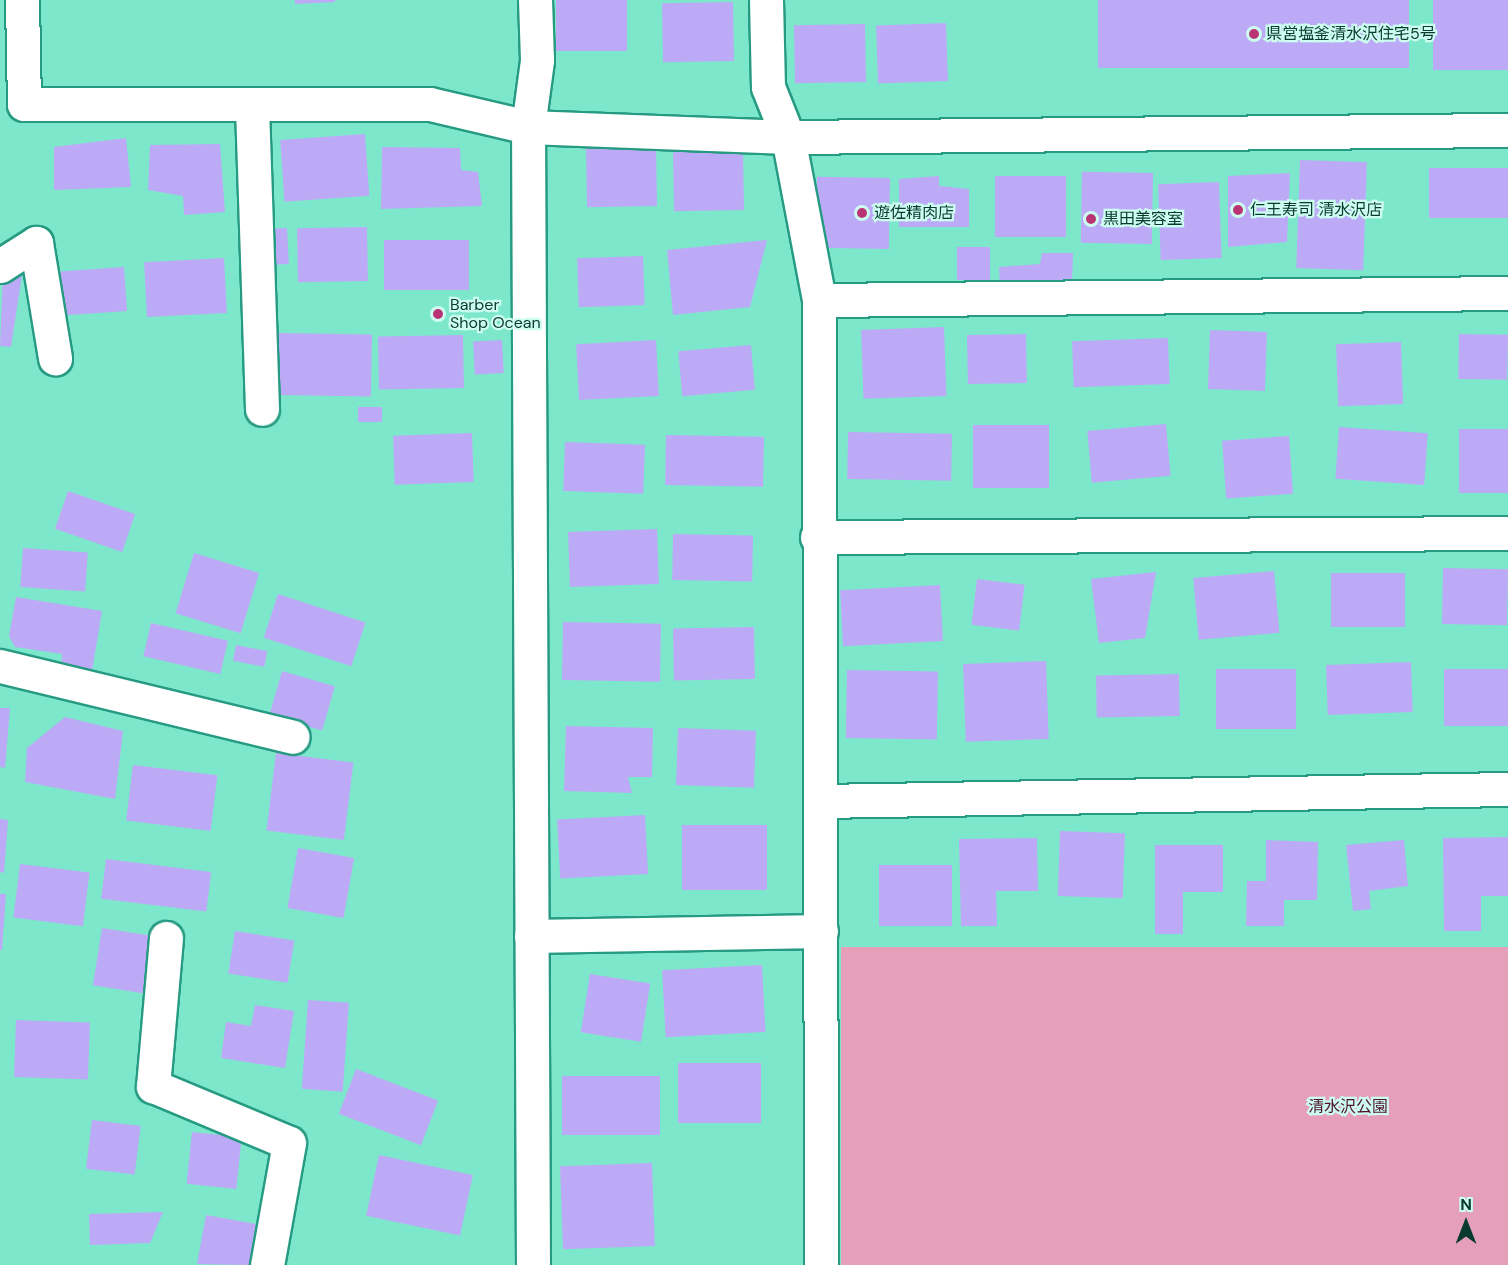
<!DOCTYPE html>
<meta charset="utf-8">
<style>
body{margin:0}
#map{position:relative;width:1508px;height:1265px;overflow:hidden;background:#7de7cc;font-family:"DM Sans","Noto Sans JP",sans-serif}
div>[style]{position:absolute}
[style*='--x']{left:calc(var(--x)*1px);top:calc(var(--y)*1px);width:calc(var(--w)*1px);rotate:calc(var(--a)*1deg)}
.green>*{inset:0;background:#e59fb9;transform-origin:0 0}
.building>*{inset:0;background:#bdaaf6;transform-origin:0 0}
.roads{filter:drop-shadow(2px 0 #269b82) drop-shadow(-2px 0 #269b82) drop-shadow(0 2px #269b82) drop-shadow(0 -2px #269b82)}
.minor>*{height:33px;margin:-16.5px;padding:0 16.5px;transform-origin:16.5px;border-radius:16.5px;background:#fff}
.dots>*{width:16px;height:16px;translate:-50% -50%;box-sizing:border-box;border:3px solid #ccfdef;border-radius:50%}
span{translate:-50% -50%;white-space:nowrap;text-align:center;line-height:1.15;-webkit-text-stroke:4.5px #ccfdef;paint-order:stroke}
.poi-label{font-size:16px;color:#09392f}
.left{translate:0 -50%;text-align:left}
.park-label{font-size:16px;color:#4f102f}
.north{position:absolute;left:1436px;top:1193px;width:60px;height:60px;-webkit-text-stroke:4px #ccfdef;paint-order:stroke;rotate:0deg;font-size:16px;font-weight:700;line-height:24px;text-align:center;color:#09392f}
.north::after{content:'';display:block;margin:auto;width:21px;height:27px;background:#09392f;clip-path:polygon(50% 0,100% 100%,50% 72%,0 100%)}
</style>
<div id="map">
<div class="green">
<div style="left:1508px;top:947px;width:318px;height:667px;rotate:90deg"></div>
</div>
<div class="building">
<div style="clip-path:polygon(295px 0,335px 0,335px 2px,295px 4px)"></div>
<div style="left:556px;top:0;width:71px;height:51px"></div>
<div style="left:1098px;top:0;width:311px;height:68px"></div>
<div style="left:1433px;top:0;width:75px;height:70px"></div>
<div style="left:733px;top:2px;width:59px;height:71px;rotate:89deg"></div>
<div style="left:946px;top:23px;width:58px;height:70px;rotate:88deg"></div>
<div style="left:865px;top:24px;width:58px;height:71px;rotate:89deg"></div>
<div style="left:365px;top:134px;width:62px;height:85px;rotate:86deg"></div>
<div style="clip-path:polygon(126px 138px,131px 187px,54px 190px,54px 147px)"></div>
<div style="clip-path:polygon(220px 144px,225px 212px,184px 215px,183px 196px,148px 190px,150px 145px)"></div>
<div style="clip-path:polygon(382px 147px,460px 148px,461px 170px,478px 172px,482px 206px,381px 209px)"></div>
<div style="left:656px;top:147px;width:59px;height:70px;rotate:89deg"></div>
<div style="left:743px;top:151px;width:59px;height:70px;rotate:89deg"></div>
<div style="left:1300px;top:160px;width:67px;height:108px;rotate:2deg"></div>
<div style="left:1508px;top:168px;width:50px;height:79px;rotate:90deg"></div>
<div style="left:1153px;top:173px;width:71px;height:71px;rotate:91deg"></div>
<div style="clip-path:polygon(1290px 173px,1287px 242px,1228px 247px,1228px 176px)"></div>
<div style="clip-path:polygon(939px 176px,939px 186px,969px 189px,969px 227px,899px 227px,899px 179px)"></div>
<div style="left:995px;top:176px;width:71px;height:61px"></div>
<div style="left:890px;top:178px;width:71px;height:73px;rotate:91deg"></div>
<div style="left:1219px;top:182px;width:76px;height:61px;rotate:88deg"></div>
<div style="left:367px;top:227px;width:54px;height:70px;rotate:89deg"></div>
<div style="left:287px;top:228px;width:36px;height:25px;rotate:87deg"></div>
<div style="left:384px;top:240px;width:85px;height:50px"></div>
<div style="clip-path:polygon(767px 240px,750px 307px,673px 315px,667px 250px)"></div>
<div style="left:957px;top:247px;width:33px;height:33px"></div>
<div style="clip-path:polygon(1042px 253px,1073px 253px,1072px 282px,1000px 287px,999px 267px,1040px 264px)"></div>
<div style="left:643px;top:256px;width:49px;height:66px;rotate:88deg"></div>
<div style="left:224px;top:258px;width:55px;height:80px;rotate:87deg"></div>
<div style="left:124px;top:267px;width:44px;height:69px;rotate:86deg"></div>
<div style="clip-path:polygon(3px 273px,22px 275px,11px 347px,0 346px)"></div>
<div style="left:944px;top:327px;width:69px;height:83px;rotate:88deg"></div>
<div style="left:1210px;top:330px;width:57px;height:59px;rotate:2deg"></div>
<div style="left:279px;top:333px;width:93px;height:62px;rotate:1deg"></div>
<div style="left:1026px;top:334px;width:49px;height:59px;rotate:89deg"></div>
<div style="left:1459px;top:334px;width:49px;height:45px;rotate:1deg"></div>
<div style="left:463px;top:335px;width:53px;height:85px;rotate:89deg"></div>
<div style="left:1168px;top:338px;width:46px;height:96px;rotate:88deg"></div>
<div style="left:502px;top:340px;width:33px;height:29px;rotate:87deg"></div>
<div style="left:656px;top:340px;width:56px;height:80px;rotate:87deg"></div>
<div style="left:1401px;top:342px;width:62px;height:65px;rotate:88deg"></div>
<div style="left:751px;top:345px;width:45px;height:73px;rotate:85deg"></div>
<div style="left:358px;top:407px;width:24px;height:15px"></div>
<div style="left:1166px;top:424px;width:52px;height:79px;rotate:85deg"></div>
<div style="left:1049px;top:425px;width:63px;height:76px;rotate:90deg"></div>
<div style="left:1339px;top:427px;width:89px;height:52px;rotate:4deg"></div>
<div style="left:1508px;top:429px;width:64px;height:49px;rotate:90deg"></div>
<div style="left:848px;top:432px;width:104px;height:47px;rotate:1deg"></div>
<div style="left:472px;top:433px;width:49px;height:79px;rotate:88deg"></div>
<div style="left:666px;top:435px;width:98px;height:50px;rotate:1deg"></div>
<div style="left:1289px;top:436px;width:58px;height:67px;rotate:86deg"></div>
<div style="left:565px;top:442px;width:80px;height:49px;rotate:2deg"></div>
<div style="left:68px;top:491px;width:71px;height:40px;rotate:19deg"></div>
<div style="left:657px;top:529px;width:55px;height:89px;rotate:88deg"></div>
<div style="left:673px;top:534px;width:80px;height:46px;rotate:1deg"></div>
<div style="left:23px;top:548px;width:65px;height:39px;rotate:4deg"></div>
<div style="left:194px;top:553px;width:68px;height:63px;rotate:17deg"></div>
<div style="left:1443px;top:568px;width:65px;height:56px;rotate:1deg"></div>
<div style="left:1274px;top:571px;width:62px;height:81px;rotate:85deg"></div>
<div style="clip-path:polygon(1156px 572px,1145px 638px,1099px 643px,1091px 579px)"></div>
<div style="left:1405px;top:573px;width:54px;height:74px;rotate:90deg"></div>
<div style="left:977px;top:579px;width:48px;height:46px;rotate:7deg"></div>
<div style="left:940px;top:585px;width:56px;height:100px;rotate:87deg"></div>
<div style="left:278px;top:594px;width:92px;height:46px;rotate:18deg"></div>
<div style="clip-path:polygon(16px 597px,102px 611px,92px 671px,61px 666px,62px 654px,15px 647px,9px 636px)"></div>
<div style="left:563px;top:622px;width:98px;height:58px;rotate:1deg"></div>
<div style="left:151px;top:623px;width:79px;height:34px;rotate:13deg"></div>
<div style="left:754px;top:627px;width:52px;height:81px;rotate:89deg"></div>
<div style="left:236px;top:645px;width:32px;height:16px;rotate:11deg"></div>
<div style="left:1046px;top:661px;width:78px;height:83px;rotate:88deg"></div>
<div style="left:1411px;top:662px;width:50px;height:85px;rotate:88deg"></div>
<div style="left:1296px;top:669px;width:60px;height:80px;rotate:90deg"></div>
<div style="left:1508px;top:669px;width:57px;height:64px;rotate:90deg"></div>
<div style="left:847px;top:670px;width:91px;height:68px;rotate:1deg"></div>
<div style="left:282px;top:671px;width:55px;height:46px;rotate:16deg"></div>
<div style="left:1179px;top:674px;width:42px;height:83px;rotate:89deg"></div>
<div style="clip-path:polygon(0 708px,10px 708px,5px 768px,0 767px)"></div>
<div style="clip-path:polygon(65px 717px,123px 731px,115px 799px,25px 782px,27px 748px)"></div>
<div style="clip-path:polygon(566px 726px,653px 728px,652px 777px,628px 777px,632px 793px,564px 791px)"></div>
<div style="left:678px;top:728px;width:78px;height:57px;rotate:2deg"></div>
<div style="left:276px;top:753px;width:78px;height:78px;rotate:7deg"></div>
<div style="left:133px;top:765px;width:85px;height:56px;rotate:7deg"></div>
<div style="left:645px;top:815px;width:59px;height:88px;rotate:87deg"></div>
<div style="clip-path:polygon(0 819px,8px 820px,4px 873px,0 872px)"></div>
<div style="left:682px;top:825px;width:85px;height:65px"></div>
<div style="left:1060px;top:831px;width:65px;height:65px;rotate:2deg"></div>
<div style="clip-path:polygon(1508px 837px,1508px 896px,1481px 896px,1481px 931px,1444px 931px,1443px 838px)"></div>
<div style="clip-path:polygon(1037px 838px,1038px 891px,996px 891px,997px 926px,961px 926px,959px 839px)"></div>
<div style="clip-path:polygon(1266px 840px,1318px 842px,1317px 900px,1284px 900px,1284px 926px,1246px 926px,1247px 881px,1266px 881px)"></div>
<div style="clip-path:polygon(1404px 840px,1408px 886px,1369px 891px,1371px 909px,1353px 911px,1346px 845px)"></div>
<div style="clip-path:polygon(1155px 845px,1223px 845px,1223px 892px,1183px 892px,1183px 934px,1155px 934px)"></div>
<div style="left:298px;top:848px;width:57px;height:61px;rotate:10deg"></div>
<div style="left:106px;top:859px;width:106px;height:40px;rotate:7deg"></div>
<div style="left:20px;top:864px;width:70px;height:54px;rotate:7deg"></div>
<div style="left:879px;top:865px;width:73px;height:61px"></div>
<div style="clip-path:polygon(0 894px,6px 894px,2px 950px,0 950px)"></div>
<div style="left:102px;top:928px;width:55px;height:58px;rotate:9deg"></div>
<div style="left:235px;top:931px;width:60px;height:43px;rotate:9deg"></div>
<div style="left:762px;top:965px;width:67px;height:100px;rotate:87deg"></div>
<div style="left:590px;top:974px;width:61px;height:59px;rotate:9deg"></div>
<div style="left:308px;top:1000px;width:41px;height:89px;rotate:4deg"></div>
<div style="clip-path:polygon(255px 1005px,294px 1011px,285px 1068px,221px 1058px,226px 1022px,251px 1026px)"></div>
<div style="left:16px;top:1020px;width:74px;height:57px;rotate:2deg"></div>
<div style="left:678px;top:1063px;width:83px;height:60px"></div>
<div style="left:356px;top:1069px;width:88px;height:48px;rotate:21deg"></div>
<div style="left:562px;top:1076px;width:98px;height:59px"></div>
<div style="left:92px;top:1120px;width:49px;height:49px;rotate:7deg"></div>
<div style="left:192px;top:1132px;width:50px;height:52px;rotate:6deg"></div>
<div style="left:379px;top:1155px;width:96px;height:62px;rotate:12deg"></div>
<div style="left:652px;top:1163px;width:83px;height:92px;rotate:88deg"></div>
<div style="clip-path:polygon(163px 1212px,150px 1243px,90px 1245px,89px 1214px)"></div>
<div style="clip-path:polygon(206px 1215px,256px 1224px,249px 1265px,197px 1264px)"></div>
</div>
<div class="roads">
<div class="minor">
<div style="--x:22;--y:0;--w:104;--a:88.9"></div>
<div style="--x:24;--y:104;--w:406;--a:0"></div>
<div style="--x:430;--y:104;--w:101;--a:13.2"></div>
<div style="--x:528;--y:127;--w:260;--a:2.2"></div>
<div style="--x:788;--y:137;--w:720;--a:-0.56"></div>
<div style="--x:766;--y:0;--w:87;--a:88.7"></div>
<div style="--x:768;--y:87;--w:54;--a:68.2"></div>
<div style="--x:788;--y:137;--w:166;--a:79.2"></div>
<div style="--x:819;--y:300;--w:965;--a:89.88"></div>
<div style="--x:252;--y:107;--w:302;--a:88.1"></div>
<div style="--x:0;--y:266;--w:43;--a:-32.6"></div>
<div style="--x:36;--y:243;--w:117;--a:80.6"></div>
<div style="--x:819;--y:300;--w:689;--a:-0.58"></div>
<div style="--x:817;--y:537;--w:691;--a:-0.33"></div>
<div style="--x:0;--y:666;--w:301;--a:13.6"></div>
<div style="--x:821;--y:801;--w:687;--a:-1"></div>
<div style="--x:531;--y:936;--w:290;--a:-1"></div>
<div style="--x:166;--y:938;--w:149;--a:95"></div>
<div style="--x:153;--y:1086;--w:147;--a:22.7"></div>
<div style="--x:289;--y:1143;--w:124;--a:100.2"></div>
<div style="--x:533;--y:1265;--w:1138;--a:-90.25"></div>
<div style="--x:528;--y:127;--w:68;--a:-82.3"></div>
<div style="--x:537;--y:60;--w:60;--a:-91.9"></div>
</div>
</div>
<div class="dots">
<div style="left:1254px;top:34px;background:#ba3475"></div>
<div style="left:1238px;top:210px;background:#ba3475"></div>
<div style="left:862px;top:213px;background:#ba3475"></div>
<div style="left:1091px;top:219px;background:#ba3475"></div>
<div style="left:438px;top:314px;background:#ba3475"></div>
</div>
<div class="poi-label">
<span class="left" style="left:1266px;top:34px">県営塩釜清水沢住宅5号</span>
<span class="left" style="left:1250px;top:210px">仁王寿司 清水沢店</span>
<span class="left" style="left:874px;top:213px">遊佐精肉店</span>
<span class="left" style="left:1103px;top:219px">黒田美容室</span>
<span class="left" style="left:450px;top:314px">Barber<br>Shop Ocean</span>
</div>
<div class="park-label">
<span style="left:1348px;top:1107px">清水沢公園</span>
</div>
<div class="north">N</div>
</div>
